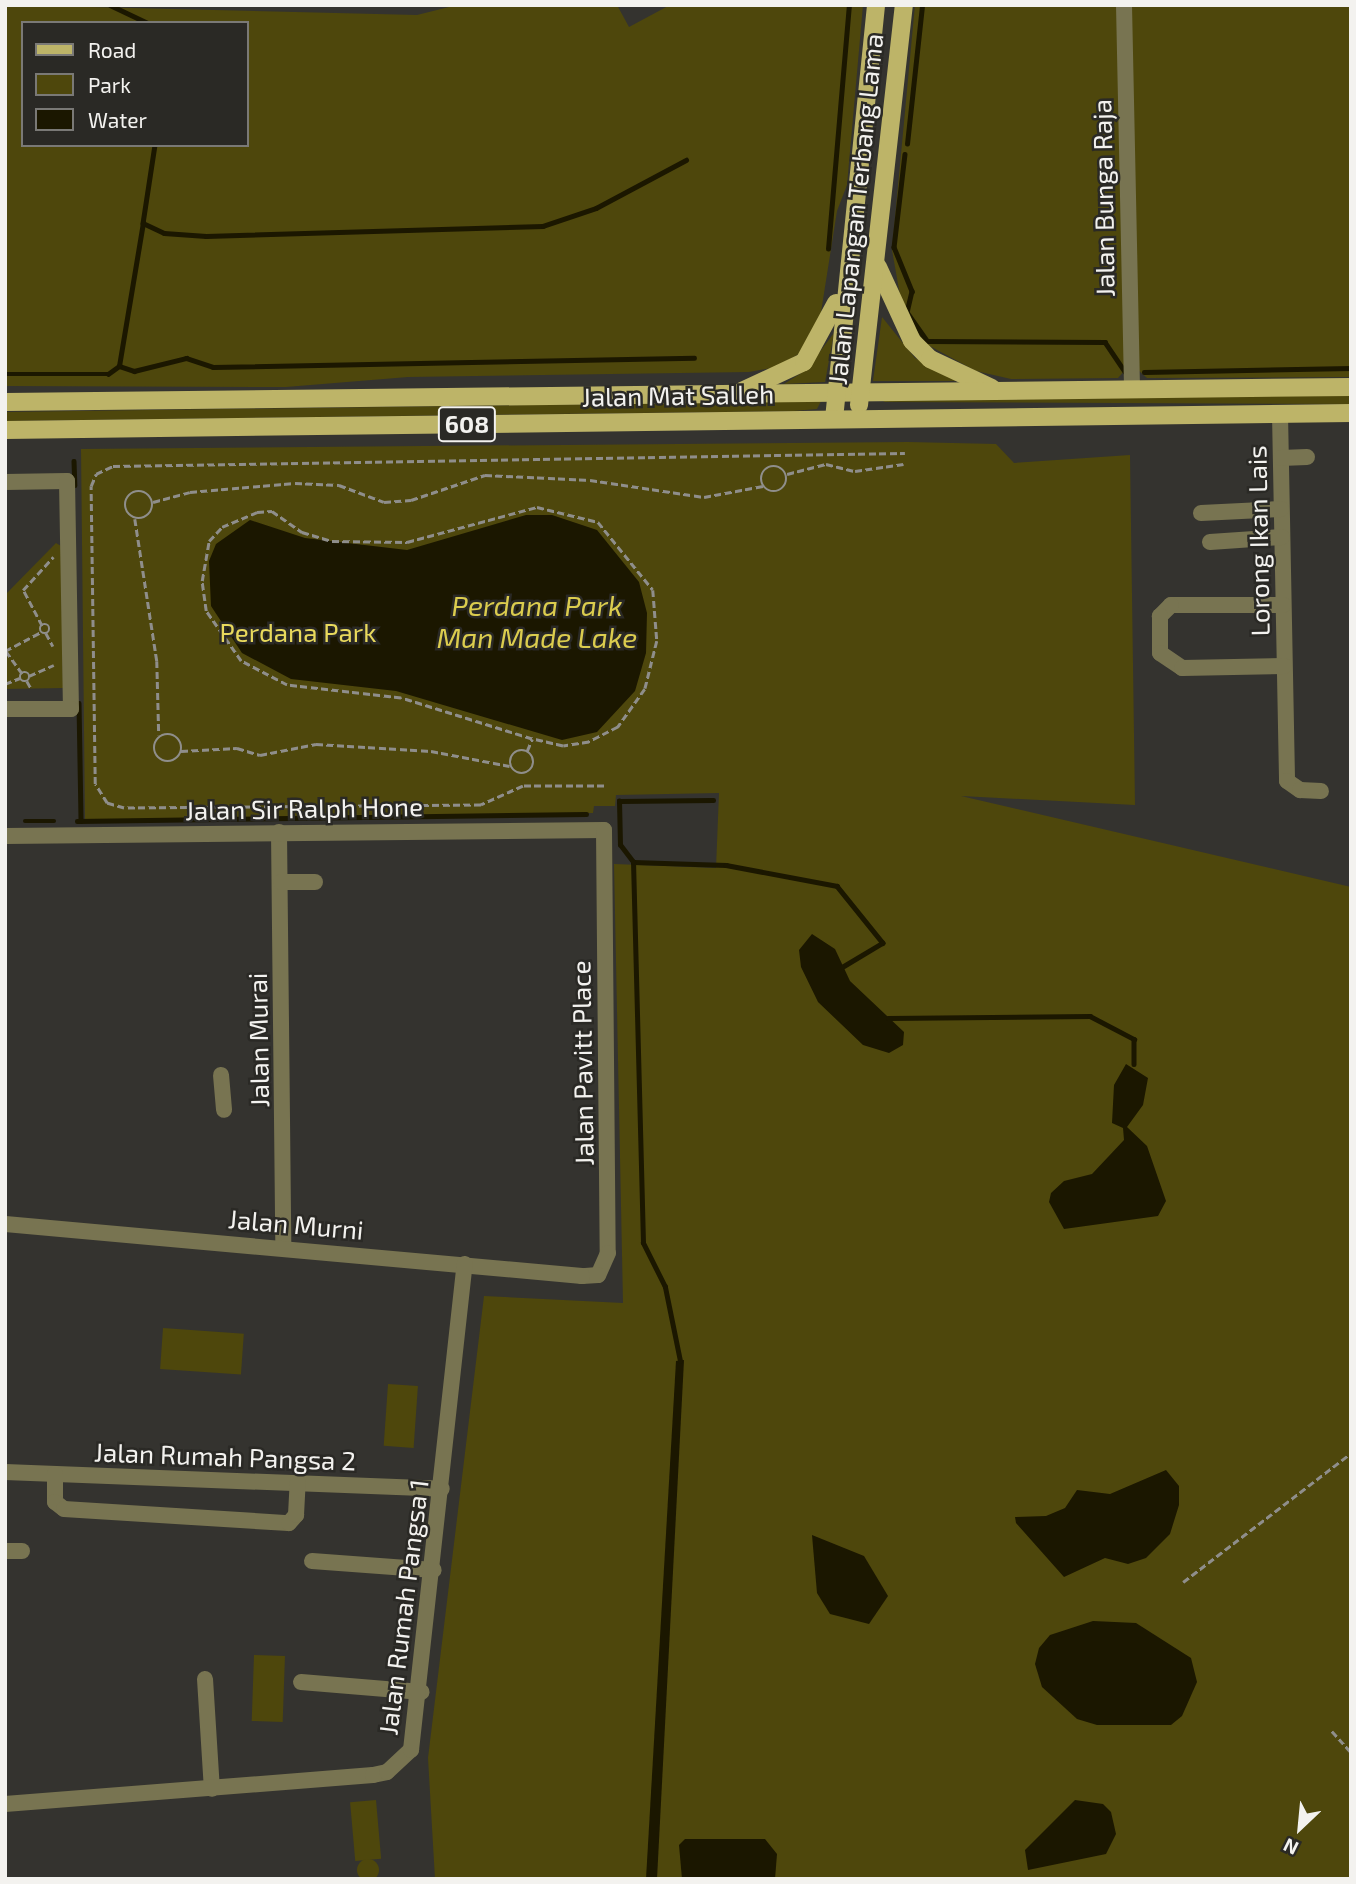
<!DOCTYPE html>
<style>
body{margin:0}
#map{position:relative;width:1356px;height:1884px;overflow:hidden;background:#34332f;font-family:"Exo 2",sans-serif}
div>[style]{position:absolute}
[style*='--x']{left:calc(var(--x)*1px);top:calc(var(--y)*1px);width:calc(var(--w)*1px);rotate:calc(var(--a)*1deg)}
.green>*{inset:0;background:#4e470c;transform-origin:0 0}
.round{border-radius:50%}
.water>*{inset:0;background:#1b1700}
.stream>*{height:4.5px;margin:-2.25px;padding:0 2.25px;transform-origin:2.25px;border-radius:2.25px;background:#1b1700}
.path>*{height:2.5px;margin-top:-1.25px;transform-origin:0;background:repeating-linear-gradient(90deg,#8f8e8b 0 7px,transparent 0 10.5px)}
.path>.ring{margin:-1.25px;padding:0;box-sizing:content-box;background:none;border:2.5px solid #8f8e8b;border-radius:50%}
.minor>*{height:16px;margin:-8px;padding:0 8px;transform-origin:8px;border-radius:8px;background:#787451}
.major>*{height:18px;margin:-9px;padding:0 9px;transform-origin:9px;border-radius:9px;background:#bdb468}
span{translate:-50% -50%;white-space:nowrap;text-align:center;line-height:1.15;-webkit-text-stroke:5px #2a2925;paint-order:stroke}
.shield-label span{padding:2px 5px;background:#2a2925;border:2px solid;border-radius:5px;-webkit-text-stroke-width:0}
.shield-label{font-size:24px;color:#f3f2ef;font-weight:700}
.street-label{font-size:26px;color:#f3f2ef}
.park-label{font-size:26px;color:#e8d95c}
.water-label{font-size:28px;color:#dbcc4e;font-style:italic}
.frame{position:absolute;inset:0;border:7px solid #f3f2ef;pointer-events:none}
.legend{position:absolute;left:21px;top:21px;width:228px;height:126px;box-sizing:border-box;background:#2a2925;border:2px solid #7a7976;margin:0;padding:9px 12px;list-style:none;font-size:21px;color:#f3f2ef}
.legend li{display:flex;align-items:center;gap:14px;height:35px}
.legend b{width:35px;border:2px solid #7a7976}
.north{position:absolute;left:1265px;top:1793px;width:70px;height:70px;-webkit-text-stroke:5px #2a2925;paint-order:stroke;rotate:206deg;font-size:19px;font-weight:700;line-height:28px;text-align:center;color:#f3f2ef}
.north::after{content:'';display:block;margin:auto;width:24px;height:32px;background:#f3f2ef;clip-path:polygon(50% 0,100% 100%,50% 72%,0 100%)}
</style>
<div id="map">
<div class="green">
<div style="clip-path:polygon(evenodd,5px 5px,417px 15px,457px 5px,617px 5px,629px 27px,670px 5px,863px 5px,847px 185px,837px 211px,819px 325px,802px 352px,777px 367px,749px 372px,408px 377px,286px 387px,5px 386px,5px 5px,23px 23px,247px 23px,247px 145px,23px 145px,23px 23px)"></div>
<div style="clip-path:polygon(915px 5px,1117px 5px,1126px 369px,1118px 378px,1011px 379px,976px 371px,926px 344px,903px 312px,892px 250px)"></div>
<div style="clip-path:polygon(1130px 5px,1351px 5px,1351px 377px,1147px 378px,1137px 369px)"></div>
<div style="clip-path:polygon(882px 317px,915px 358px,959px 381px,873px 381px)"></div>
<div style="clip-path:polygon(834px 333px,825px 382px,784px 384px,806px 370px)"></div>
<div style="clip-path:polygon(1351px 395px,1351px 404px,883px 402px,885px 401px)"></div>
<div style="clip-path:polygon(821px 401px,817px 409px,794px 411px,5px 421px,5px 412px)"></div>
<div style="clip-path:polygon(908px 442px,996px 444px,1014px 463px,1130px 455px,1135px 805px,961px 796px,1351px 887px,1351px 1879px,435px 1879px,428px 1758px,484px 1296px,623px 1303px,614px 864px,716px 868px,719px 793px,616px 795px,615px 806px,594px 806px,593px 813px,85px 820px,81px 449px)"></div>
<div style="clip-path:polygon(56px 543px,61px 546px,63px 688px,5px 689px,5px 595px)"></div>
<div style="left:163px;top:1328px;width:81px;height:41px;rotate:4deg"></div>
<div style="left:388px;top:1384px;width:30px;height:62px;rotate:4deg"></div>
<div style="left:254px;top:1655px;width:31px;height:66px;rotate:2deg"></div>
<div style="left:376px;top:1800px;width:59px;height:26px;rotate:85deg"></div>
<div class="round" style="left:357px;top:1859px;width:22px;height:22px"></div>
</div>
<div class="water">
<div style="clip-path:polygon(526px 515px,552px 515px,597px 530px,639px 582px,647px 613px,646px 653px,635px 691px,597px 732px,562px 740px,396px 691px,291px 679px,242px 653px,211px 606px,209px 561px,216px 544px,250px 520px,305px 538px,407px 550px)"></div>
<div style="clip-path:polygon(812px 934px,835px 949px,850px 981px,904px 1032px,903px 1045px,889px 1053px,863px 1045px,818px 1002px,801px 967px,799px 950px)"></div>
<div style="clip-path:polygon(1126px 1064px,1148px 1078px,1143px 1105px,1127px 1127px,1147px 1146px,1166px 1201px,1158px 1216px,1064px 1229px,1049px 1202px,1051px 1193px,1064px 1181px,1092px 1174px,1124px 1140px,1123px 1128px,1112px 1123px,1114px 1085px)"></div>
<div style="clip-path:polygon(684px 1360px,657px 1879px,646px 1879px,676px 1361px)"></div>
<div style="clip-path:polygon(1166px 1470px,1179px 1486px,1179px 1505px,1170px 1534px,1146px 1558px,1128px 1564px,1105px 1558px,1064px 1577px,1016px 1523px,1015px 1517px,1046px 1516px,1065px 1508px,1077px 1490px,1110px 1494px)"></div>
<div style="clip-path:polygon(812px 1535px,864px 1556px,888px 1596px,869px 1624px,830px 1614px,817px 1593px)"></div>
<div style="clip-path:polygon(1093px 1621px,1136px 1623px,1191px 1658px,1197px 1682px,1182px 1716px,1171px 1725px,1097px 1725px,1077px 1719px,1042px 1687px,1035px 1664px,1039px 1648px,1050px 1635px)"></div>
<div style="clip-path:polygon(1075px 1800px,1103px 1804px,1111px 1812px,1116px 1834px,1106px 1854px,1028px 1870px,1025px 1850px)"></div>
<div style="clip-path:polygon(685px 1839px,765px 1839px,777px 1854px,775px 1879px,682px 1879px,679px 1845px)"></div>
</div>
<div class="stream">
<div style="--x:110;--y:5;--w:42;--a:25.3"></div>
<div style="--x:907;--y:144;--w:140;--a:-83.8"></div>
<div style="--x:155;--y:145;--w:79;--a:98.7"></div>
<div style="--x:143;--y:223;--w:23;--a:25"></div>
<div style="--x:164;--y:233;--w:42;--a:4.1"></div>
<div style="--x:206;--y:236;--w:337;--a:-1.7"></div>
<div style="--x:543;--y:226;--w:56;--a:-18.8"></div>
<div style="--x:596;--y:208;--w:102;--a:-28.1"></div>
<div style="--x:905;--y:154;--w:94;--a:96.7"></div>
<div style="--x:894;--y:247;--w:48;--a:67.8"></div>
<div style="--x:912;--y:291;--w:22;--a:103"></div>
<div style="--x:907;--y:312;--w:35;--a:55"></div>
<div style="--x:927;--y:341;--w:178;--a:0.3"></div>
<div style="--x:1105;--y:342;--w:36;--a:56"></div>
<div style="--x:828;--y:249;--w:245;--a:-85.1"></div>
<div style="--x:119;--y:366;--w:16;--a:18"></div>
<div style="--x:134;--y:371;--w:54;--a:-14"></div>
<div style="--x:186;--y:358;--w:28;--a:18"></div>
<div style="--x:213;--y:367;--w:481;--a:-1.1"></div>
<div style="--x:1144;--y:372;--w:207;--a:-1.1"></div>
<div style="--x:5;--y:374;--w:103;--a:0"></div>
<div style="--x:108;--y:374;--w:14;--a:-36"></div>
<div style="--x:119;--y:366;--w:145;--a:-80.5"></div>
<div style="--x:74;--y:461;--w:24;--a:88"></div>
<div style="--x:79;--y:703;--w:118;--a:89"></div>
<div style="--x:25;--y:821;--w:29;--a:0"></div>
<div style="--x:77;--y:821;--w:509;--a:-0.79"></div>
<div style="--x:633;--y:862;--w:93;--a:1.8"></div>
<div style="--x:726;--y:865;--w:113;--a:10.7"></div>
<div style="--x:837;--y:886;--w:73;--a:51.1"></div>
<div style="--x:883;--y:943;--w:47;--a:149"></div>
<div style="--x:888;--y:1018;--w:202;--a:-0.6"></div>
<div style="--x:1090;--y:1016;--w:50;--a:27.6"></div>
<div style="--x:1134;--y:1039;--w:25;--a:90"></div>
<div style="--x:680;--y:1361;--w:76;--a:-101.5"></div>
<div style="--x:665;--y:1287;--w:49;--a:-116.6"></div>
<div style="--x:643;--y:1243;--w:381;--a:-91.5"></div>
<div style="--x:633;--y:862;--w:21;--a:-127"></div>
<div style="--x:620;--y:845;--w:44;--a:-91.3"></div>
<div style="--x:619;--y:801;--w:94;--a:-0.6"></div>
</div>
<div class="path">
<div class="ring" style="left:761px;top:466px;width:23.5px;height:23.5px"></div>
<div style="--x:787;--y:474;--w:40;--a:-14.4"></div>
<div style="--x:826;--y:464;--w:30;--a:14"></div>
<div style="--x:855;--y:471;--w:49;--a:-8.3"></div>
<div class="ring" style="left:125px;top:491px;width:25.5px;height:25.5px"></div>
<div style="--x:153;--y:502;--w:38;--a:-15"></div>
<div style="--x:190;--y:492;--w:105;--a:-4.9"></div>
<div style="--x:295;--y:483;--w:44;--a:2.6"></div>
<div style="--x:339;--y:485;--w:48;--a:20.7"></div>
<div style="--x:384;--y:502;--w:27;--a:-4"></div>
<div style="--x:411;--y:500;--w:78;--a:-18.7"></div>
<div style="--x:485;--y:475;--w:105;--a:2.7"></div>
<div style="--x:590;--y:480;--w:115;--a:8.5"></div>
<div style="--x:704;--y:497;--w:60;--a:-10.6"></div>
<div style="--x:135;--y:519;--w:144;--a:81.2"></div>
<div style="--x:157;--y:661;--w:74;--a:88.5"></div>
<div class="ring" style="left:40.5px;top:624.5px;width:6.5px;height:6.5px"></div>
<div style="--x:42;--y:626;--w:41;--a:-117.8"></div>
<div style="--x:23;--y:590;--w:45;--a:-47.7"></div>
<div style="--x:46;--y:633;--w:15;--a:62"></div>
<div class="ring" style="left:20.5px;top:672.5px;width:6.5px;height:6.5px"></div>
<div style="--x:22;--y:674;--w:29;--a:-126"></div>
<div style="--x:5;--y:651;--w:41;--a:-27.8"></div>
<div style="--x:29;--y:676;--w:27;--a:-24"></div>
<div style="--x:27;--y:681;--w:10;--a:61"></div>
<div style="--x:5;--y:684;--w:16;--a:-22"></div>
<div class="ring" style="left:154px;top:734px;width:25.5px;height:25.5px"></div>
<div class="ring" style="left:510px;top:750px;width:21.5px;height:21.5px"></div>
<div style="--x:181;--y:751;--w:56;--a:-3.1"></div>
<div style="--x:237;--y:748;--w:24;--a:17"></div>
<div style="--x:260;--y:755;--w:57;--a:-11.1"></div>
<div style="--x:316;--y:744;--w:115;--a:3.5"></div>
<div style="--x:431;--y:751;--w:80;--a:10.8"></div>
<div style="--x:527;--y:751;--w:13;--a:-67"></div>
<div style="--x:532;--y:739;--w:137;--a:-162.6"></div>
<div style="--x:401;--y:698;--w:115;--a:-173.5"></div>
<div style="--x:287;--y:685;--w:52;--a:-152.4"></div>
<div style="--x:241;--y:661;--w:61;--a:-125"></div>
<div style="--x:206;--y:611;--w:30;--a:-98"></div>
<div style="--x:202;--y:581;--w:41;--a:-80.1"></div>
<div style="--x:209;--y:541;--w:19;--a:-47"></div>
<div style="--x:222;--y:527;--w:38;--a:-23"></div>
<div style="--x:257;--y:512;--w:15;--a:-4"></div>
<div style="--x:272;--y:511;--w:37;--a:35"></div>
<div style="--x:302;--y:532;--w:31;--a:17"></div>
<div style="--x:332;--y:541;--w:75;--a:0.8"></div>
<div style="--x:407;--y:542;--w:135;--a:-15.1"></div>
<div style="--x:537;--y:507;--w:63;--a:13.8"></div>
<div style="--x:598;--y:522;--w:87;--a:51"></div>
<div style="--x:653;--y:590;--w:51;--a:85.5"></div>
<div style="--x:657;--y:641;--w:49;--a:104"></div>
<div style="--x:645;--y:689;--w:47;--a:125.4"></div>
<div style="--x:618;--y:727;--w:33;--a:153"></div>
<div style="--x:589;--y:742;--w:26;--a:171"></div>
<div style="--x:563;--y:746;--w:32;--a:-167"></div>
<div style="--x:604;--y:786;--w:81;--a:180"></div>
<div style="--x:523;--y:786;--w:46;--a:155.7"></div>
<div style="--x:481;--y:805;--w:357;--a:179.5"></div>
<div style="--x:124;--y:808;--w:18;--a:-164"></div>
<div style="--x:107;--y:803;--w:22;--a:-122"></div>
<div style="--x:95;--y:784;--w:298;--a:-90.8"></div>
<div style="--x:91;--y:486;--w:13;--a:-67"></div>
<div style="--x:96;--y:474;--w:19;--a:-25"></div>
<div style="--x:113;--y:466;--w:792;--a:-0.94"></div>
<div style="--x:1183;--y:1582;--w:212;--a:-37.5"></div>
<div style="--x:1332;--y:1731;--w:28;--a:48"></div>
</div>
<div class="minor">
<div style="--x:1124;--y:5;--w:384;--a:88.8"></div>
<div style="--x:1280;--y:414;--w:367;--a:88.9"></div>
<div style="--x:1287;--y:781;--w:16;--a:35"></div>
<div style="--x:1300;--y:790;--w:21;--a:3"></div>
<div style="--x:1281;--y:458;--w:26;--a:-2"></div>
<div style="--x:5;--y:482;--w:62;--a:-0.9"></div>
<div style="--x:67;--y:481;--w:228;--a:89"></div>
<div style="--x:71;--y:709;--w:66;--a:180"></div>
<div style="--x:1201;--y:513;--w:80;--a:-2.9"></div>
<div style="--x:1210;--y:542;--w:72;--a:-4"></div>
<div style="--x:1283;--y:605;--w:112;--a:180"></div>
<div style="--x:1171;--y:605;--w:16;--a:135"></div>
<div style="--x:1160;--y:616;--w:37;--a:90"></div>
<div style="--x:1160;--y:653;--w:27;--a:34"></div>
<div style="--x:1182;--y:668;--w:102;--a:-1.1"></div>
<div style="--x:279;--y:832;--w:415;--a:89.4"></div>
<div style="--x:5;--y:836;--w:599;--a:-0.57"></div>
<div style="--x:604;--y:830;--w:423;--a:89.5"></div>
<div style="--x:608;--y:1253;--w:24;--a:114"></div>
<div style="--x:598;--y:1275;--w:16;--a:176"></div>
<div style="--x:582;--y:1276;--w:579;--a:-174.85"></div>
<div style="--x:281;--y:882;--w:34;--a:0"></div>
<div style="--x:221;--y:1075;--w:35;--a:85"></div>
<div style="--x:5;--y:1472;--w:437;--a:2.2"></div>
<div style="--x:55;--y:1474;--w:28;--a:90"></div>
<div style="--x:55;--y:1502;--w:11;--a:38"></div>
<div style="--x:64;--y:1509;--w:225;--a:3.6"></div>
<div style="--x:289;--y:1523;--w:11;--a:-49"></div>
<div style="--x:296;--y:1515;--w:33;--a:-87"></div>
<div style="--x:5;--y:1551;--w:17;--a:0"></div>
<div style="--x:312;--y:1561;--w:122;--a:4.2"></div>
<div style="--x:205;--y:1679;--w:110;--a:86.4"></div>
<div style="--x:301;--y:1682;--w:121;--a:4.7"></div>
<div style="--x:5;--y:1804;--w:369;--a:-4.5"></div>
<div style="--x:373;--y:1775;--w:14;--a:-12"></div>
<div style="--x:387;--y:1772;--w:33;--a:-43"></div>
<div style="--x:411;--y:1750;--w:489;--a:-83.7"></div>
</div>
<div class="major">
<div style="--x:878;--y:267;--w:81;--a:65.3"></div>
<div style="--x:912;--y:341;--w:25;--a:45"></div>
<div style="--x:930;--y:359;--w:68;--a:25.1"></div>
<div style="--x:742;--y:391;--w:68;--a:-25.1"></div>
<div style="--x:804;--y:362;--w:67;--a:-61.5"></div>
<div style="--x:5;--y:402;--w:1346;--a:-0.64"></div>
<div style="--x:859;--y:405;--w:403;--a:-83.6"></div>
<div style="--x:834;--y:419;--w:416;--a:-84.2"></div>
<div style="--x:5;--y:430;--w:1346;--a:-0.72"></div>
</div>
<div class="shield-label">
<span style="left:467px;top:424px">608</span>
</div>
<div class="street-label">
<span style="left:1103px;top:198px;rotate:-91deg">Jalan Bunga Raja</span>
<span style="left:855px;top:209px;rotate:-84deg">Jalan Lapangan Terbang Lama</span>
<span style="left:678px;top:395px;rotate:-1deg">Jalan Mat Salleh</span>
<span style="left:1258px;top:541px;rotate:-91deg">Lorong Ikan Lais</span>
<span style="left:304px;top:808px;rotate:-1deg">Jalan Sir Ralph Hone</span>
<span style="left:258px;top:1040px;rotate:-91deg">Jalan Murai</span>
<span style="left:582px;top:1063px;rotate:-91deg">Jalan Pavitt Place</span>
<span style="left:296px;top:1224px;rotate:5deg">Jalan Murni</span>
<span style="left:225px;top:1456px;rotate:2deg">Jalan Rumah Pangsa 2</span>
<span style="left:403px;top:1607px;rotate:-83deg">Jalan Rumah Pangsa 1</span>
</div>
<div class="park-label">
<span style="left:298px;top:632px">Perdana Park</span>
</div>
<div class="water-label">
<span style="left:537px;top:621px">Perdana Park<br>Man Made Lake</span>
</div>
<div class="frame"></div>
<ul class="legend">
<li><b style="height:9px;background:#bdb468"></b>Road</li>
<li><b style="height:19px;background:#4e470c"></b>Park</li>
<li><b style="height:19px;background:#1b1700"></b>Water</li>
</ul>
<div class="north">N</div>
</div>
